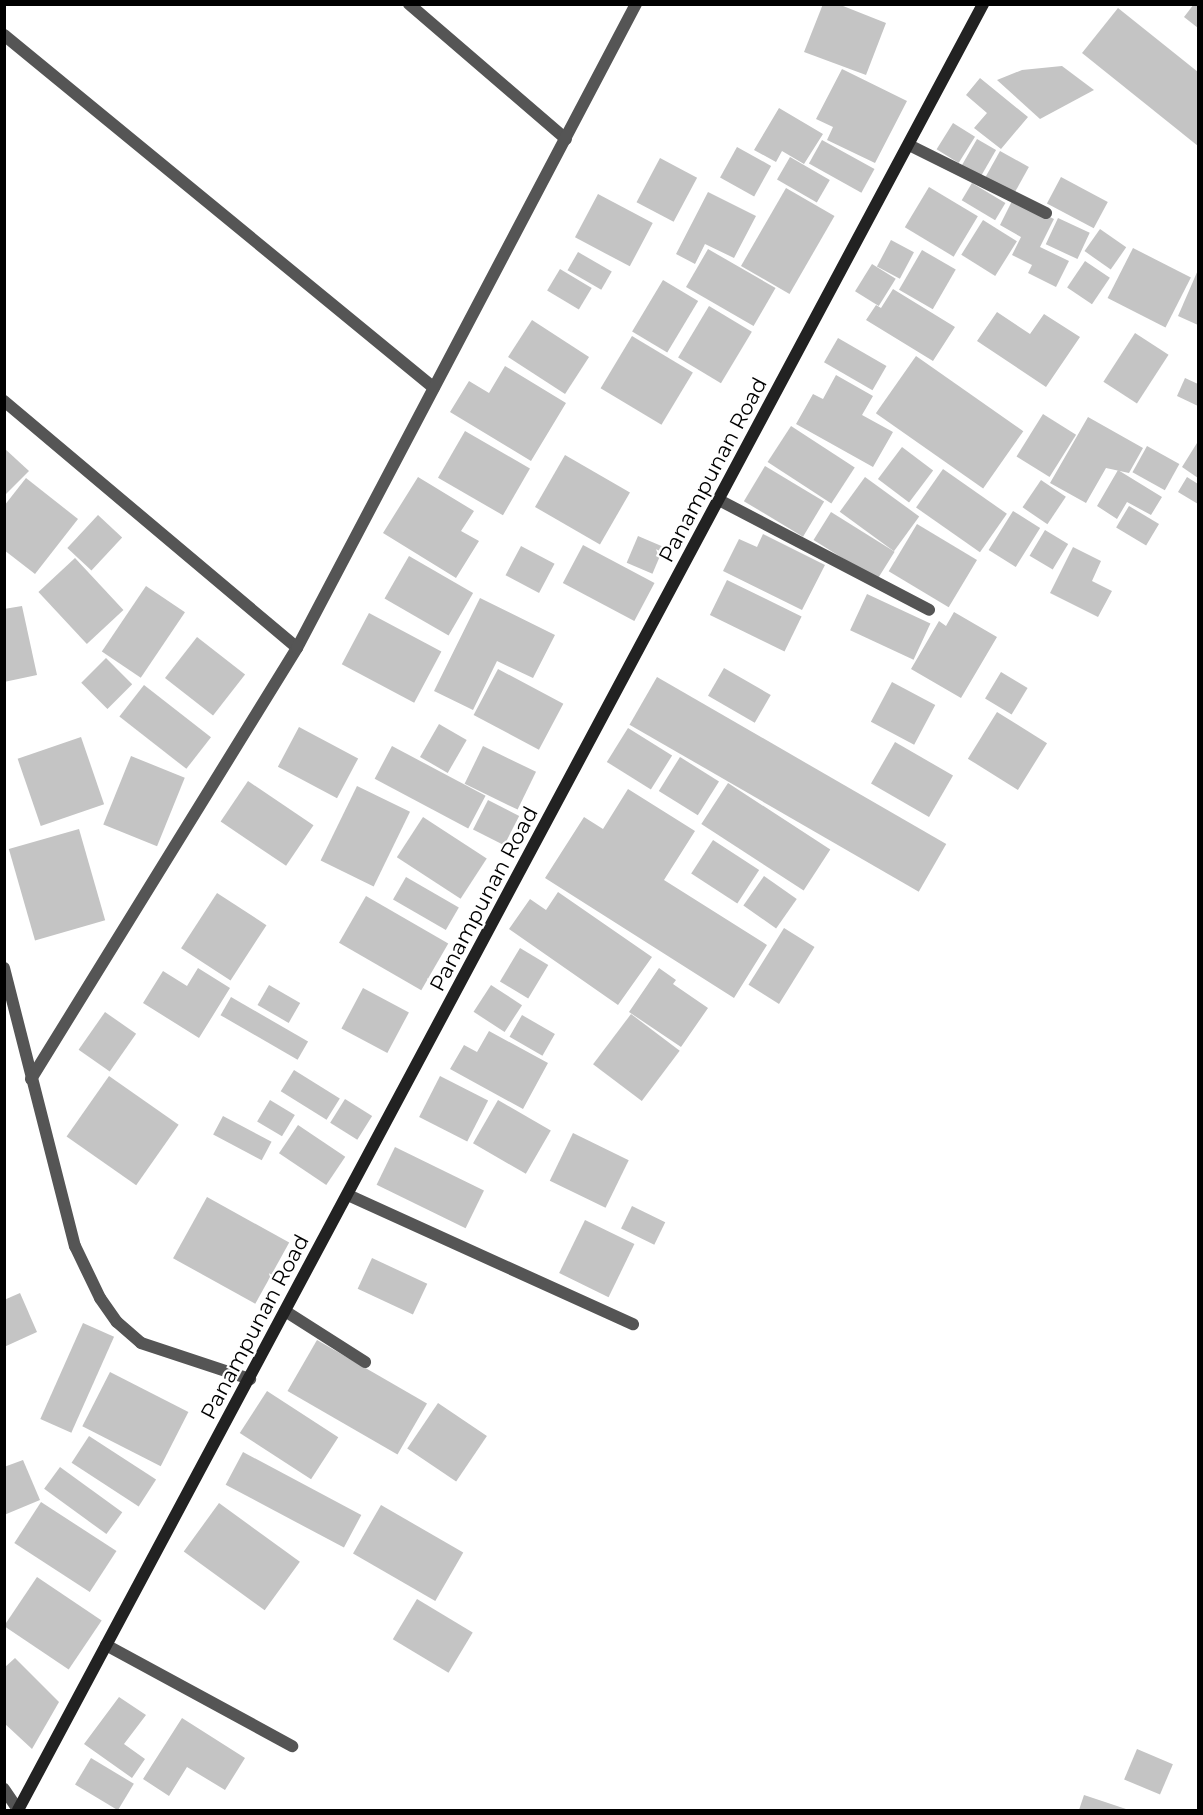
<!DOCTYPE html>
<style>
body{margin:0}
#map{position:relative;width:1203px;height:1815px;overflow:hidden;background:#fff;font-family:Montserrat,sans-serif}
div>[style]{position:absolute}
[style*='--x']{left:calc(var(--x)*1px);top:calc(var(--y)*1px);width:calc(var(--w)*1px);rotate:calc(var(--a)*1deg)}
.building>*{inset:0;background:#c4c4c4;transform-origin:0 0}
.lane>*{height:12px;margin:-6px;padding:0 6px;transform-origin:6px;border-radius:6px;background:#555}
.street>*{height:12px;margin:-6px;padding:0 6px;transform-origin:6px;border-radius:6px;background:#555}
.secondary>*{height:12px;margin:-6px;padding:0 6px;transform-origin:6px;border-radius:6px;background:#222}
span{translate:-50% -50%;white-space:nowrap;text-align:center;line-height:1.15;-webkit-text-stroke:4.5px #fff;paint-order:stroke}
.street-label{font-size:21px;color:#000}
.frame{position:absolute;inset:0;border:6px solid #000;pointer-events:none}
</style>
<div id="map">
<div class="building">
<div style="clip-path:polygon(823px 4px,838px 4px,886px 23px,866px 75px,804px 52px)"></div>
<div style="clip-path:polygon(1194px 4px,1198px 4px,1198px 28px,1184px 17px)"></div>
<div style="clip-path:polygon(1118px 8px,1198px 72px,1198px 146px,1082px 53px)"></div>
<div style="clip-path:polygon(1062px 66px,1094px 90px,1040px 119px,997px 80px,1022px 70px)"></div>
<div style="clip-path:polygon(842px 69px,907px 101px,875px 163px,827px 140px,833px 127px,816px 119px)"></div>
<div style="clip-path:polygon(980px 78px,1028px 117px,1001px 149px,974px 128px,987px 113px,966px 95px)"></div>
<div style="clip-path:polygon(779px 108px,823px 134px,804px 164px,782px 151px,776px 162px,754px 150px)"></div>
<div style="left:953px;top:123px;width:26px;height:31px;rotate:32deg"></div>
<div style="left:977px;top:139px;width:22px;height:32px;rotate:30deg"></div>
<div style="left:822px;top:140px;width:60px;height:27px;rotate:29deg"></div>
<div style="left:737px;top:147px;width:39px;height:35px;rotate:29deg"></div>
<div style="left:1000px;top:151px;width:33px;height:31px;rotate:29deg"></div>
<div style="left:790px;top:157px;width:46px;height:26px;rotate:30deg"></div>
<div style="left:660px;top:158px;width:42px;height:50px;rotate:28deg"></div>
<div style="left:1061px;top:177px;width:53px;height:30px;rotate:28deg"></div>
<div style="left:972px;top:183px;width:39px;height:20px;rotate:31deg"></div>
<div style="left:929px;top:187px;width:57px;height:47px;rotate:31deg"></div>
<div style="left:786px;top:188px;width:56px;height:90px;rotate:30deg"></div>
<div style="clip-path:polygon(708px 192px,756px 216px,734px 258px,705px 244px,695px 264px,676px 254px)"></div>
<div style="left:598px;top:194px;width:62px;height:49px;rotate:28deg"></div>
<div style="clip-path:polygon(1013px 199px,1054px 219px,1040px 247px,1069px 261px,1056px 287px,1028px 273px,1032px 265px,1012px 255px,1021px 237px,1000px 225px)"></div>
<div style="left:1058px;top:218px;width:35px;height:29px;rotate:25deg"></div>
<div style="left:983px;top:220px;width:40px;height:41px;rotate:32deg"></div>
<div style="left:1100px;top:229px;width:32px;height:27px;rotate:35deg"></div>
<div style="left:891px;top:240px;width:26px;height:30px;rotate:28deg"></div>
<div style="left:1133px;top:248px;width:65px;height:56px;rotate:27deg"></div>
<div style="left:708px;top:249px;width:78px;height:44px;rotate:30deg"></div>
<div style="left:922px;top:250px;width:39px;height:46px;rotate:30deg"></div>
<div style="left:578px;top:252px;width:39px;height:21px;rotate:30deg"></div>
<div style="left:1085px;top:261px;width:30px;height:32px;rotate:34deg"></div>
<div style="left:872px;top:264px;width:28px;height:32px;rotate:32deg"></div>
<div style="left:560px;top:269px;width:37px;height:25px;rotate:31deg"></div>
<div style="clip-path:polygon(1198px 270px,1198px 325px,1178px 316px)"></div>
<div style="left:663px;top:280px;width:41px;height:60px;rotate:31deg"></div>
<div style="clip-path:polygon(893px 289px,955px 327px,933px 361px,866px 320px,876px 305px,881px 308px)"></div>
<div style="left:709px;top:306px;width:50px;height:60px;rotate:31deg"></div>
<div style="clip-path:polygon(997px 312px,1030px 334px,1044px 314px,1080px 337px,1046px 387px,977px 341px)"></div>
<div style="left:532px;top:320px;width:68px;height:44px;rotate:33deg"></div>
<div style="left:1135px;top:333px;width:40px;height:58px;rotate:33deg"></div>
<div style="left:632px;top:336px;width:71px;height:61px;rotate:31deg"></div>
<div style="left:838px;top:338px;width:56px;height:28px;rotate:30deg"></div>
<div style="left:916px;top:356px;width:131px;height:70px;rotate:35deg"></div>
<div style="clip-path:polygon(505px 366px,566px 403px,531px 461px,450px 412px,469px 381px,489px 393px)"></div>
<div style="clip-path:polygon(836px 375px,873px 396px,862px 415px,893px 432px,873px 467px,796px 424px,813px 394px,823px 399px)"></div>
<div style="clip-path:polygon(1185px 378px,1198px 384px,1198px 406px,1177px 396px)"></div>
<div style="left:1043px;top:414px;width:39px;height:50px;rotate:32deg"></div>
<div style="clip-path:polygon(1088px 417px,1143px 448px,1129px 473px,1106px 468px,1086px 503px,1050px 483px)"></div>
<div style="left:791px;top:426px;width:76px;height:43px;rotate:33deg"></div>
<div style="left:465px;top:431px;width:75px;height:54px;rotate:30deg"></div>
<div style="clip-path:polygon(1197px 443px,1198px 445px,1198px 478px,1182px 467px)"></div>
<div style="left:1147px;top:446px;width:37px;height:30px;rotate:29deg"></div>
<div style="left:902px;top:447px;width:39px;height:40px;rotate:37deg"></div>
<div style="clip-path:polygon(4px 448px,29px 471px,4px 496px)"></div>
<div style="left:565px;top:455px;width:75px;height:60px;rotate:30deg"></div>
<div style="left:765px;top:466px;width:69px;height:41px;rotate:31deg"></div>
<div style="left:943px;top:469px;width:78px;height:47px;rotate:35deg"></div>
<div style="clip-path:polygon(1118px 470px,1162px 497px,1151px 515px,1127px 502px,1117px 519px,1097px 506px)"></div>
<div style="clip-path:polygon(418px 477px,474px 511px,461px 531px,479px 541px,456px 578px,383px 533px)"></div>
<div style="left:865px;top:477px;width:67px;height:43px;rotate:36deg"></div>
<div style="clip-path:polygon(1187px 477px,1198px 484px,1198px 504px,1178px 492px)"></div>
<div style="clip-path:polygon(26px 478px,78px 519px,35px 574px,4px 550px,4px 506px)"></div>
<div style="left:1041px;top:480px;width:30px;height:33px;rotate:34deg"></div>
<div style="left:1129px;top:506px;width:35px;height:25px;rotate:31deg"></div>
<div style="left:1013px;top:511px;width:32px;height:46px;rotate:32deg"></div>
<div style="left:831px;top:512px;width:75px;height:33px;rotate:32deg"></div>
<div style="left:98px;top:515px;width:33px;height:45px;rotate:43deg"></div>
<div style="left:917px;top:524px;width:70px;height:55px;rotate:31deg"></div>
<div style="left:1045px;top:530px;width:27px;height:30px;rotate:31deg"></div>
<div style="clip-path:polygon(763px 534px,825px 565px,802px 610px,723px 571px,739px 539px,757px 547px)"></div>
<div style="left:638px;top:536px;width:28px;height:29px;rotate:23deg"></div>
<div style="left:583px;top:545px;width:81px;height:43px;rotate:28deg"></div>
<div style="left:521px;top:546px;width:38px;height:33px;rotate:28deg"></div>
<div style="clip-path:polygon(1073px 547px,1101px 561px,1092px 581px,1112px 591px,1098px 617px,1050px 593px)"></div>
<div style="left:409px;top:556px;width:74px;height:49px;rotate:30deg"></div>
<div style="left:75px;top:558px;width:71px;height:50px;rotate:47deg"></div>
<div style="left:727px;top:580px;width:83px;height:39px;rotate:26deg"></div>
<div style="left:146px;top:586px;width:47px;height:79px;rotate:34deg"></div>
<div style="left:867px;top:594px;width:70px;height:40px;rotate:25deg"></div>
<div style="clip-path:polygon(480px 598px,555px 635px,533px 678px,497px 661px,473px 710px,434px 691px)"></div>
<div style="clip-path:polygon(22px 606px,37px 675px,4px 682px,4px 609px)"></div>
<div style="clip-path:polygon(954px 612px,997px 637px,961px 698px,911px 669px,939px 621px,946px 626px)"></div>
<div style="left:369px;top:613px;width:82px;height:58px;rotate:28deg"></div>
<div style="left:197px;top:637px;width:61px;height:52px;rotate:38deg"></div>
<div style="left:106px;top:658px;width:37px;height:35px;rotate:45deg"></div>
<div style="left:724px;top:668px;width:54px;height:32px;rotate:30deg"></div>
<div style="left:498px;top:669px;width:74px;height:52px;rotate:28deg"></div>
<div style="left:1001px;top:672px;width:31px;height:31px;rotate:31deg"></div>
<div style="left:657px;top:677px;width:334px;height:55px;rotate:30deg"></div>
<div style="left:892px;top:682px;width:49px;height:45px;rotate:28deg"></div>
<div style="left:144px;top:685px;width:85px;height:40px;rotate:38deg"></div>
<div style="left:997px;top:712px;width:59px;height:55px;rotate:32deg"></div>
<div style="left:439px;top:724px;width:32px;height:38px;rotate:30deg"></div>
<div style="left:299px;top:727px;width:67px;height:45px;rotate:28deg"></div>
<div style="left:628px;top:728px;width:52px;height:40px;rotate:32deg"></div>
<div style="left:81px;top:737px;width:71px;height:67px;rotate:71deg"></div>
<div style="left:895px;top:742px;width:67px;height:48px;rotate:30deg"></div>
<div style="left:392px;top:746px;width:106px;height:37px;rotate:28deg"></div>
<div style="left:483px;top:746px;width:59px;height:42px;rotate:26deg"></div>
<div style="left:131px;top:756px;width:58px;height:74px;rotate:22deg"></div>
<div style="left:680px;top:757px;width:46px;height:40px;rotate:32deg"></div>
<div style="left:248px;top:781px;width:79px;height:49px;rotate:34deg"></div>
<div style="left:728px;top:783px;width:122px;height:49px;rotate:33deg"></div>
<div style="left:357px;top:786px;width:59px;height:83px;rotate:26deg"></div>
<div style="clip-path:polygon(628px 789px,695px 831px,664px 880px,767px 945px,734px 998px,545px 878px,584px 817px,603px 829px)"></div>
<div style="left:488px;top:800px;width:35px;height:33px;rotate:27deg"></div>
<div style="left:423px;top:817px;width:76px;height:48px;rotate:33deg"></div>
<div style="left:79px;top:829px;width:95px;height:73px;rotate:74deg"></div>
<div style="left:713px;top:840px;width:55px;height:40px;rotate:33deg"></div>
<div style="left:764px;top:876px;width:40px;height:36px;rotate:35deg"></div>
<div style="left:406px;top:877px;width:61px;height:26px;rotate:30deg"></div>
<div style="clip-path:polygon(558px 892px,652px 957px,618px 1005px,509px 929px,530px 899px,546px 910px)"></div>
<div style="left:217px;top:893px;width:59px;height:66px;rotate:33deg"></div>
<div style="left:366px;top:896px;width:95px;height:54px;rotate:30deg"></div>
<div style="left:784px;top:928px;width:36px;height:67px;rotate:32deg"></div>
<div style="left:520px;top:948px;width:33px;height:39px;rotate:31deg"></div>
<div style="clip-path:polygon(198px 968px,230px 988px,199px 1038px,143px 1003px,163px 971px,187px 986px)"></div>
<div style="clip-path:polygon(659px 968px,676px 980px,673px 984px,708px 1008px,681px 1047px,629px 1012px)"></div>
<div style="left:269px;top:985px;width:36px;height:23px;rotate:30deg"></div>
<div style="left:491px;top:985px;width:37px;height:32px;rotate:33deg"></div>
<div style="left:363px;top:988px;width:52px;height:46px;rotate:28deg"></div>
<div style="left:231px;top:997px;width:89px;height:21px;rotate:30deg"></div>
<div style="left:105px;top:1012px;width:38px;height:46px;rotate:35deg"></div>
<div style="left:631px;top:1014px;width:61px;height:63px;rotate:37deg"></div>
<div style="left:522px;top:1015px;width:38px;height:25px;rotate:30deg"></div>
<div style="clip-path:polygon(489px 1031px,548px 1063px,523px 1109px,450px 1069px,464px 1045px,477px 1052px)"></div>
<div style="left:294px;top:1070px;width:54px;height:25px;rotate:32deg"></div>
<div style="left:109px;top:1076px;width:85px;height:74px;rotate:35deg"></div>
<div style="left:440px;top:1076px;width:54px;height:46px;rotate:27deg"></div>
<div style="left:345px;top:1099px;width:32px;height:28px;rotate:32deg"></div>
<div style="left:270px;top:1100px;width:29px;height:25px;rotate:31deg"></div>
<div style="left:498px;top:1100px;width:61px;height:50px;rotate:30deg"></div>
<div style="left:223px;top:1116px;width:55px;height:21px;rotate:28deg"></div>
<div style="left:298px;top:1125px;width:57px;height:34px;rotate:34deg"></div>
<div style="left:573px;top:1133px;width:62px;height:53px;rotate:26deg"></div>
<div style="left:395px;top:1147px;width:99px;height:42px;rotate:26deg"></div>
<div style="left:207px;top:1197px;width:94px;height:70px;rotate:29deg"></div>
<div style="left:632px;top:1206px;width:37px;height:25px;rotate:26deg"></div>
<div style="left:585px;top:1220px;width:55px;height:59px;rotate:26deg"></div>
<div style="left:372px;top:1258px;width:61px;height:34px;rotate:25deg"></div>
<div style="clip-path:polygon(20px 1293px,37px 1332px,4px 1347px,4px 1300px)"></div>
<div style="left:83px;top:1323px;width:34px;height:105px;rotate:24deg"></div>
<div style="left:317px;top:1340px;width:127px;height:59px;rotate:30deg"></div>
<div style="left:110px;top:1372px;width:88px;height:61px;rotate:27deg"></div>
<div style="left:267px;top:1391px;width:85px;height:50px;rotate:33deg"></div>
<div style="left:438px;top:1403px;width:59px;height:55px;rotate:34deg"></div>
<div style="left:89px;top:1436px;width:80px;height:32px;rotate:33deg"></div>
<div style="left:243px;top:1452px;width:134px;height:37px;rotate:28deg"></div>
<div style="clip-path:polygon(23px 1460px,40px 1500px,4px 1515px,4px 1467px)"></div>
<div style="left:60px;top:1467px;width:77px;height:27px;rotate:36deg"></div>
<div style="left:41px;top:1502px;width:90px;height:49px;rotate:33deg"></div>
<div style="left:219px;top:1503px;width:100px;height:60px;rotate:36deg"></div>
<div style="left:381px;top:1505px;width:95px;height:56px;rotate:30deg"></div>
<div style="left:37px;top:1577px;width:78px;height:59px;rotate:34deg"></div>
<div style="left:417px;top:1599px;width:65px;height:47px;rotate:31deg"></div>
<div style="clip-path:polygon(15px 1658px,59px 1702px,32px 1749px,4px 1723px,4px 1668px)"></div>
<div style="clip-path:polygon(119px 1697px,146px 1715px,124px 1744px,145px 1759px,132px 1778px,84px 1744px)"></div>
<div style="clip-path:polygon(182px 1718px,245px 1758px,225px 1790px,187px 1767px,169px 1796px,143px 1779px)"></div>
<div style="left:1137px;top:1749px;width:39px;height:33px;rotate:23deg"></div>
<div style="left:91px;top:1758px;width:50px;height:31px;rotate:31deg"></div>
<div style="clip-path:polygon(1084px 1795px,1129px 1810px,1079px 1810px)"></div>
</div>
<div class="lane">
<div style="--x:285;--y:1311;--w:95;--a:32.5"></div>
<div style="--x:106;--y:1645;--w:212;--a:28.5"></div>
</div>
<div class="street">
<div style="--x:409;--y:4;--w:207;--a:40.7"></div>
<div style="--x:4;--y:35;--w:556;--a:39.38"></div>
<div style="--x:909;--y:145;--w:153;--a:26.4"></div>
<div style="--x:4;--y:401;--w:383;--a:40.1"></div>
<div style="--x:719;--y:500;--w:237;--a:27.6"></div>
<div style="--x:4;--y:968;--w:287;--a:75.7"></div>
<div style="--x:75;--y:1246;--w:58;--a:64.3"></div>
<div style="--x:100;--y:1298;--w:29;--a:55"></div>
<div style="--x:117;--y:1322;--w:32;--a:41"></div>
<div style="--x:141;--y:1343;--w:115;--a:18.3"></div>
<div style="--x:31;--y:1079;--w:506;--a:-58.32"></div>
<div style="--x:297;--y:648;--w:728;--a:-62.24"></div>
<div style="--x:348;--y:1195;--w:313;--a:24.4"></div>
<div style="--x:4;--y:1789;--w:25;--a:56"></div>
</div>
<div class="secondary">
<div style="--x:18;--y:1810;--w:2048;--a:-61.88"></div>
</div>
<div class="street-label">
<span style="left:713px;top:470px;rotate:-62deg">Panampunan Road</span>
<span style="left:484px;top:899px;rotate:-62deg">Panampunan Road</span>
<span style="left:255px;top:1327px;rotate:-62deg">Panampunan Road</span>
</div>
<div class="frame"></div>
</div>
